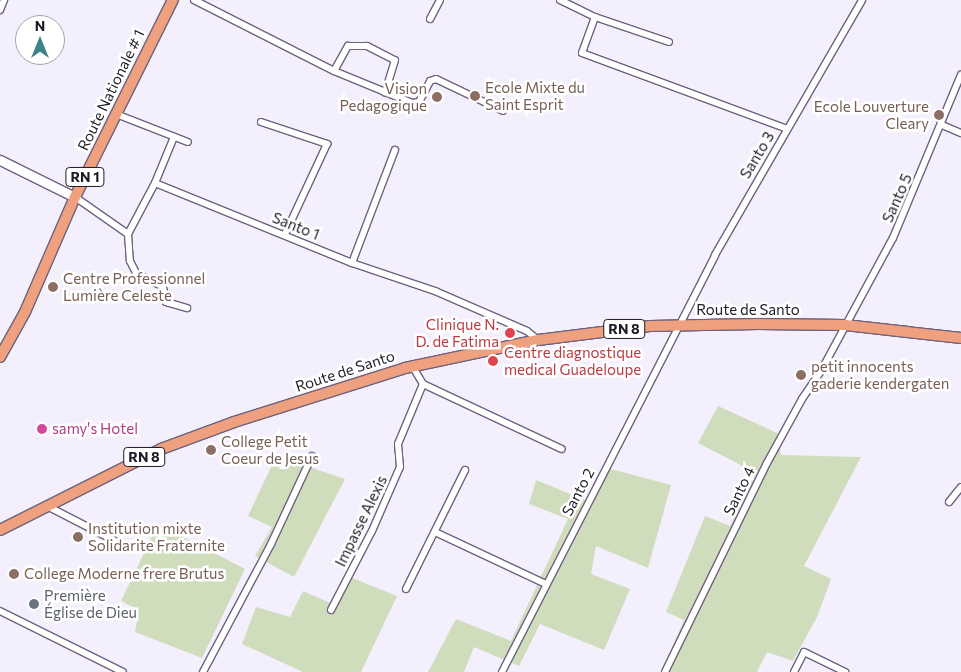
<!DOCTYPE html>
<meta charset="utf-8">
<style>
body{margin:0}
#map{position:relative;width:961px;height:672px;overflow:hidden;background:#f4effc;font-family:Commissioner,sans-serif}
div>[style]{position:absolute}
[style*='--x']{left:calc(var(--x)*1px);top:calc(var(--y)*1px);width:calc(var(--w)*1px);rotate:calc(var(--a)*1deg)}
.green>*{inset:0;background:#d0ddbd}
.roads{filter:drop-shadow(1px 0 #6d627e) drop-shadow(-1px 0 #6d627e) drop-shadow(0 1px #6d627e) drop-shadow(0 -1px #6d627e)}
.street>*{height:6px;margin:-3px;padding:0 3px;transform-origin:3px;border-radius:3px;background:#fff}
.secondary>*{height:9px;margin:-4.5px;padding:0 4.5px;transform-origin:4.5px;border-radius:4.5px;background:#fff}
.primary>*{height:10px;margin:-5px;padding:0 5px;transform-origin:5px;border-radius:5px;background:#efa07e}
.dots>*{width:14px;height:14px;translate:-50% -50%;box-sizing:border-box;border:2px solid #fff;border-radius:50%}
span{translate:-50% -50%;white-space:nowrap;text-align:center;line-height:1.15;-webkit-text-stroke:5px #fff;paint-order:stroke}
.shield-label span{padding:1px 4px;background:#fff;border:1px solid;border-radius:4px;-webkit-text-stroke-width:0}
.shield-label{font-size:14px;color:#1f1a25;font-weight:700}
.education-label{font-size:15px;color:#785e54}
.left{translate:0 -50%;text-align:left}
.right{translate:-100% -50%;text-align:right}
.street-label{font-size:15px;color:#1f1a25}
.health-label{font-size:15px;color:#be3a42}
.hotel-label{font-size:15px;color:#b23c85}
.worship-label{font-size:15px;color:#5b616d}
.north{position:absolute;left:15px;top:15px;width:50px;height:50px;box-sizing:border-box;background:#fff;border:1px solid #a5a3a8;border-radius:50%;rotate:0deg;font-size:14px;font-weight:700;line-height:20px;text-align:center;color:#1f1a25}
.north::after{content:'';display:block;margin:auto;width:18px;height:22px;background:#3c8489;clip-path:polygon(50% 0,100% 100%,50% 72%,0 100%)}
</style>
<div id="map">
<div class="green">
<div style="clip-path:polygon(718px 406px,777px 433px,781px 455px,861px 457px,804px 566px,831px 579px,817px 617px,793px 661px,767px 652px,757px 672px,661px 672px,684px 620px,666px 612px,705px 516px,730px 526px,756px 473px,698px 443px)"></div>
<div style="clip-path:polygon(289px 460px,345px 479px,294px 577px,255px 556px,272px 527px,248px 516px,272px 465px,284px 469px)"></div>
<div style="clip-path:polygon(607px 468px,671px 485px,648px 568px,596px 546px,591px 574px,630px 589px,604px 650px,540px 624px,519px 666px,474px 647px,464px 672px,428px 672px,456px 619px,511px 641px,568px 519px,529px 504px,536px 480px,592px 503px)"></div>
<div style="clip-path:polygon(158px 524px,245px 569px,202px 658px,135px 632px,139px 610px,121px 601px)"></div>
<div style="clip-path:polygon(345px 575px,397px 596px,361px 672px,303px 672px,242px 644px,256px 607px,290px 617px,303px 591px,330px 603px)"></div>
</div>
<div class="roads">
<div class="street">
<div style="--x:194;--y:0;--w:157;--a:26.9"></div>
<div style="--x:334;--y:71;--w:84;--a:22.3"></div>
<div style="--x:412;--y:103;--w:7;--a:-8"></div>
<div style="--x:419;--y:102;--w:24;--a:-62"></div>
<div style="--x:430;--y:81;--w:6;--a:-18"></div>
<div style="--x:436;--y:79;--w:74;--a:25.5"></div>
<div style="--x:560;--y:0;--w:39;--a:26"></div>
<div style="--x:595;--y:17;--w:78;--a:18.7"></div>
<div style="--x:0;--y:10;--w:11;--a:-68"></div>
<div style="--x:595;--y:17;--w:38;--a:110"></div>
<div style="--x:582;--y:53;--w:219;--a:20.3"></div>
<div style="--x:430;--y:19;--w:21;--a:-62"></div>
<div style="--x:334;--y:71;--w:29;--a:-61"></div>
<div style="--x:348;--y:46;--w:19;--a:0"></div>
<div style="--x:367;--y:46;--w:31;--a:27"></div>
<div style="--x:395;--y:60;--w:34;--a:107"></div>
<div style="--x:116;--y:114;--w:77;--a:21.3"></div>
<div style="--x:261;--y:122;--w:70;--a:18.4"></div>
<div style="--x:327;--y:144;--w:99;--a:115"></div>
<div style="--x:942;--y:125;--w:21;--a:23"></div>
<div style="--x:155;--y:183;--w:50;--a:-67.6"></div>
<div style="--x:75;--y:197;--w:65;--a:34.9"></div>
<div style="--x:128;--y:234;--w:58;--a:-62.1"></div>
<div style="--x:155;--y:183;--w:213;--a:22.1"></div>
<div style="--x:352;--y:263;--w:88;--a:18.6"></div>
<div style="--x:435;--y:291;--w:100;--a:23.5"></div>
<div style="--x:527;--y:331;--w:14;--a:39"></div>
<div style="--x:128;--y:234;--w:27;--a:86"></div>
<div style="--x:130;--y:261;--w:13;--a:63"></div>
<div style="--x:136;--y:273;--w:30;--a:27"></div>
<div style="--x:163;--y:287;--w:15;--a:79"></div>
<div style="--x:166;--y:302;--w:22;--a:16"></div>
<div style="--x:352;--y:263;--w:121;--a:-69.2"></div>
<div style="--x:423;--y:384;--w:153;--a:25.1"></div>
<div style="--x:949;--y:502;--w:19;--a:-51"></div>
<div style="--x:47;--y:506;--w:81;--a:27.2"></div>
<div style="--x:435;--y:532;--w:123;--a:25.1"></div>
<div style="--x:406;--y:589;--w:133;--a:-63.6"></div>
<div style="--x:331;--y:610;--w:89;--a:-62.6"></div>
<div style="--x:372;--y:531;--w:70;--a:-66.4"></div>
<div style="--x:400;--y:467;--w:23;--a:-95"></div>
<div style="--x:398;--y:444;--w:65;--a:-67.4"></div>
<div style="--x:423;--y:384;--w:21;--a:-121"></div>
<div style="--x:0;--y:611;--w:137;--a:26.4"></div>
<div style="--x:203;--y:672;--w:145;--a:-62"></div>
<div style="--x:271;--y:544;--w:97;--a:-65"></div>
<div style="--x:502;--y:672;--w:468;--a:-62.9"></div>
<div style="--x:715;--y:255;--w:294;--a:-60"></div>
<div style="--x:665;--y:672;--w:233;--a:-64"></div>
<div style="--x:767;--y:463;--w:73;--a:-61.3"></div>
<div style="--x:802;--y:399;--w:34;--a:-56"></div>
<div style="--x:821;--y:371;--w:151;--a:-61.6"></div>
<div style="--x:893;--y:238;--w:177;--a:-67.4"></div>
<div style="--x:794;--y:672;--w:22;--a:-63"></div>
<div style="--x:804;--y:652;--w:46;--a:26"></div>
</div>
<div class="secondary">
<div style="--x:0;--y:160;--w:84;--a:26.3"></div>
</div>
<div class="primary">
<div style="--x:0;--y:357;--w:51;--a:-60.9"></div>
<div style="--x:25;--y:312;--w:125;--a:-66.5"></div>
<div style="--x:75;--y:197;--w:220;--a:-63.6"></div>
<div style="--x:0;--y:530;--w:180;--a:-26.7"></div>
<div style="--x:161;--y:449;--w:78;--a:-20.3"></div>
<div style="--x:234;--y:422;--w:179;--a:-17.5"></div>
<div style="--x:405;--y:368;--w:136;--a:-11.9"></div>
<div style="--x:538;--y:340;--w:113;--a:-7.1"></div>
<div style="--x:650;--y:326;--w:108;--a:-1.1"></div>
<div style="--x:758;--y:324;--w:87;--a:0.7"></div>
<div style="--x:845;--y:325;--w:117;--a:6.4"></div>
</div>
</div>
<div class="dots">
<div style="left:475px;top:96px;background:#8d6e63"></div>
<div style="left:437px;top:97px;background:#8d6e63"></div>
<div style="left:939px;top:115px;background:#8d6e63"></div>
<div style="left:53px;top:287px;background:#8d6e63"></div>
<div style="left:510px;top:333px;background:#e0444e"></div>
<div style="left:493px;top:361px;background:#e0444e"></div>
<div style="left:801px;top:375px;background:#8d6e63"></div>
<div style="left:42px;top:429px;background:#d1479c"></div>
<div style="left:211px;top:450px;background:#8d6e63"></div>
<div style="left:78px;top:537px;background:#8d6e63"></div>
<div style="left:14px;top:574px;background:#8d6e63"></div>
<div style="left:34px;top:604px;background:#6b7280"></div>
</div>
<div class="shield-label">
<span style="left:85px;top:177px">RN 1</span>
<span style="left:624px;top:329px">RN 8</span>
<span style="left:144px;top:457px">RN 8</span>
</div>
<div class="education-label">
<span class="left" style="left:485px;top:96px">Ecole Mixte du<br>Saint Esprit</span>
<span class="right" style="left:427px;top:97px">Vision<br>Pedagogique</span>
<span class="right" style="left:929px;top:115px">Ecole Louverture<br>Cleary</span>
<span class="left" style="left:63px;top:287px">Centre Professionnel<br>Lumière Celeste</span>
<span class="left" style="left:811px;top:375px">petit innocents<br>gaderie kendergaten</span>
<span class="left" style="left:221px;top:450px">College Petit<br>Coeur de Jesus</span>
<span class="left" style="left:88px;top:537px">Institution mixte<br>Solidarite Fraternite</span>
<span class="left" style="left:24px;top:574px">College Moderne frere Brutus</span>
</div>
<div class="street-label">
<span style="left:111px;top:90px;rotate:-64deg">Route Nationale # 1</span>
<span style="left:757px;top:155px;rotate:-59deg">Santo 3</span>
<span style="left:897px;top:198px;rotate:-66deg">Santo 5</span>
<span style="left:296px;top:226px;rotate:22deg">Santo 1</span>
<span style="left:748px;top:310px">Route de Santo</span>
<span style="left:345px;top:371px;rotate:-18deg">Route de Santo</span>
<span style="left:739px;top:491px;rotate:-64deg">Santo 4</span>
<span style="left:578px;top:492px;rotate:-62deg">Santo 2</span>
<span style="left:361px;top:521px;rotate:-64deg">Impasse Alexis</span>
</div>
<div class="health-label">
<span class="right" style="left:499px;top:333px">Clinique N.<br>D. de Fatima</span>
<span class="left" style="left:504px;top:361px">Centre diagnostique<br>medical Guadeloupe</span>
</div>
<div class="hotel-label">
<span class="left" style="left:52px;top:429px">samy's Hotel</span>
</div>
<div class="worship-label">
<span class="left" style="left:44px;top:604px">Première<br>Église de Dieu</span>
</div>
<div class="north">N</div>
</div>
